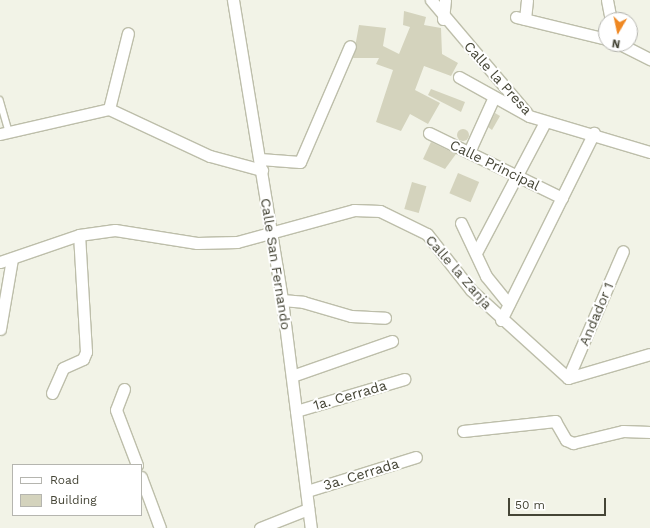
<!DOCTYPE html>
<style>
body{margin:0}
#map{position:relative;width:650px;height:528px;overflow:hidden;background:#f2f3e7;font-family:"Work Sans",sans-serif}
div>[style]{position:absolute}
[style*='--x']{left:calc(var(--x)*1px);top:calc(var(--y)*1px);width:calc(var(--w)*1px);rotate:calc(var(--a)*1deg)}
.building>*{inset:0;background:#d4d3bd;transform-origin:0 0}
.round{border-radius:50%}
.roads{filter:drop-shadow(1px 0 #bdbeaa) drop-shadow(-1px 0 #bdbeaa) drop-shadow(0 1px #bdbeaa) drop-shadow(0 -1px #bdbeaa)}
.service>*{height:5.5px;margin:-2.75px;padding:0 2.75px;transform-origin:2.75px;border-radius:2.75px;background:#fff}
.minor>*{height:11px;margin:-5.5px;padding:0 5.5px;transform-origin:5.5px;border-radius:5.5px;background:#fff}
span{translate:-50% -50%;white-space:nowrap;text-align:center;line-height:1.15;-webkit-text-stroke:4px #fff;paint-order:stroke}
.street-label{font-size:14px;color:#454536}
.legend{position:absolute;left:12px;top:464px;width:130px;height:52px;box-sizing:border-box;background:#fff;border:1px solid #b5b5af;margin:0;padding:5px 7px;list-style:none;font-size:12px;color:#454536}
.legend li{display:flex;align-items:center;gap:8px;height:20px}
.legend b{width:20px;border:1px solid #b5b5af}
.north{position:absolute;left:598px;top:12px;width:40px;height:40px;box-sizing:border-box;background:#fff;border:1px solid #b5b5af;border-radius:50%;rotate:189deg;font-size:11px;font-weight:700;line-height:16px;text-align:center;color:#454536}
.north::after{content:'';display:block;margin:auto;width:14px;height:18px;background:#ef8822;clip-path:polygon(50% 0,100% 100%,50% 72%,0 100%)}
.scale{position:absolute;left:508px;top:498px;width:98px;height:18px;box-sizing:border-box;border:2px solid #454536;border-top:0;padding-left:5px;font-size:12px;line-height:14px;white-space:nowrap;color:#454536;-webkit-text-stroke:3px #fff;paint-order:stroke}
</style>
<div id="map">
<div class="building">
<div style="clip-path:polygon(404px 11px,426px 17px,424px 25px,441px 28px,442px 54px,458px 63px,451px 76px,424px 66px,415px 90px,440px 103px,428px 124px,410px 114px,401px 131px,376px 122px,393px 70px,376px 64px,379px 58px,353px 58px,359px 25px,386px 28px,383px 46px,399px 54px,410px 27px,403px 25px)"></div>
<div style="clip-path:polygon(431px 89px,465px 102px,461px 112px,428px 95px)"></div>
<div style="clip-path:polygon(495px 113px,500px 116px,492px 130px,488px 127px)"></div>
<div class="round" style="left:457px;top:129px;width:12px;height:12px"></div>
<div style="clip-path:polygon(431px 142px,456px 154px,445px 169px,423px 159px)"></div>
<div style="left:458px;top:173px;width:23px;height:22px;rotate:23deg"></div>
<div style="left:412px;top:182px;width:15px;height:28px;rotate:16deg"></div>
</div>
<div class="roads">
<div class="service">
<div style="--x:0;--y:100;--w:33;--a:74"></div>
</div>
<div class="minor">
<div style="--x:233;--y:0;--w:304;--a:80.7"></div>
<div style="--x:282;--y:300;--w:230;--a:82.8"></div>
<div style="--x:431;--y:0;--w:147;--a:49.7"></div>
<div style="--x:607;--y:0;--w:20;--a:79"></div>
<div style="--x:516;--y:17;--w:93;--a:13.7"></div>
<div style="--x:443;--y:19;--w:19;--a:-84"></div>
<div style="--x:525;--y:19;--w:19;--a:-84"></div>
<div style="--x:620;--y:44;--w:34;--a:27"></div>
<div style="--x:459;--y:77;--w:80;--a:29.1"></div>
<div style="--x:529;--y:116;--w:126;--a:16.6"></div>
<div style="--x:109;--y:109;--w:78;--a:-76"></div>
<div style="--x:429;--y:133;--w:148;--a:26"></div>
<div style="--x:0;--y:134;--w:112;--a:-12.9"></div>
<div style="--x:109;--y:109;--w:111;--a:25"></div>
<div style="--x:210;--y:156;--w:54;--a:15.1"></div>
<div style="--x:469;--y:152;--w:60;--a:-65.6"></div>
<div style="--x:260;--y:159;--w:40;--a:4.3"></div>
<div style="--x:300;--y:162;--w:126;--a:-66.7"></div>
<div style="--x:461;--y:223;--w:59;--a:64.7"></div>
<div style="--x:486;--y:276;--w:36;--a:51"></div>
<div style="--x:477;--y:251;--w:146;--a:-62.2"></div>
<div style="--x:0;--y:262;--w:83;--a:-18.9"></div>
<div style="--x:79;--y:235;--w:36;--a:-8"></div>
<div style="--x:115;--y:230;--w:83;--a:9"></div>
<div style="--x:197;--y:243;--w:40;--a:-1.4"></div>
<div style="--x:237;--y:242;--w:121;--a:-15.3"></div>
<div style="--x:354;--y:210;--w:26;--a:2"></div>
<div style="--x:380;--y:211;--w:52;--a:26.1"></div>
<div style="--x:427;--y:234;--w:71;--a:51.8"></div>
<div style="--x:471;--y:290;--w:131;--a:42.2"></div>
<div style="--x:282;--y:300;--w:21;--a:5"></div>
<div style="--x:303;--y:302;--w:50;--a:16.3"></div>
<div style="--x:351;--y:316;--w:34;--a:3"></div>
<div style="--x:501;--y:320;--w:209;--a:-63.6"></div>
<div style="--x:0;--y:329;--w:71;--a:-80.3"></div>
<div style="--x:292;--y:376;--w:106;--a:-19.3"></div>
<div style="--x:568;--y:378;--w:138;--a:-66.6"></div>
<div style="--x:568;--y:378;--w:85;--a:-16.3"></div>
<div style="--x:124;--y:389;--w:22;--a:111"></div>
<div style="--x:116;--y:410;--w:59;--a:69.1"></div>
<div style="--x:52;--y:393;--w:27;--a:-66"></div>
<div style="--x:63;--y:368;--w:22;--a:-24"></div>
<div style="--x:83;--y:359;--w:8;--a:-67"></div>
<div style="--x:86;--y:352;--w:117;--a:-93.4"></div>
<div style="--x:296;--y:411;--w:113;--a:-16.5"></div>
<div style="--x:463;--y:431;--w:93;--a:-6.2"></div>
<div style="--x:555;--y:421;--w:22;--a:60"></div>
<div style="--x:566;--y:440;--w:8;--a:23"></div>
<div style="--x:573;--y:443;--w:51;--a:-13.5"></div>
<div style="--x:623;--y:431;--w:27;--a:2"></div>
<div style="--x:141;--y:477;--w:54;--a:69.6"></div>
<div style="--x:307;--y:491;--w:114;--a:-17.3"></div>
<div style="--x:260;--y:528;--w:52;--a:-21.6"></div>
</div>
</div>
<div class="street-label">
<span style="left:498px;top:78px;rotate:48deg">Calle la Presa</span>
<span style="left:495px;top:165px;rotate:26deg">Calle Principal</span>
<span style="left:276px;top:264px;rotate:81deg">Calle San Fernando</span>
<span style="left:459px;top:272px;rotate:49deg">Calle la Zanja</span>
<span style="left:596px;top:314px;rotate:-67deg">Andador 1</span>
<span style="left:350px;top:395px;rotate:-16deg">1a. Cerrada</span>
<span style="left:361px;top:474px;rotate:-17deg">3a. Cerrada</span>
</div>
<ul class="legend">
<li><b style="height:5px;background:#fff"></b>Road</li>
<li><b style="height:11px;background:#d4d3bd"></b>Building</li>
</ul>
<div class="north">N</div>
<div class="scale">50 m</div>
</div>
